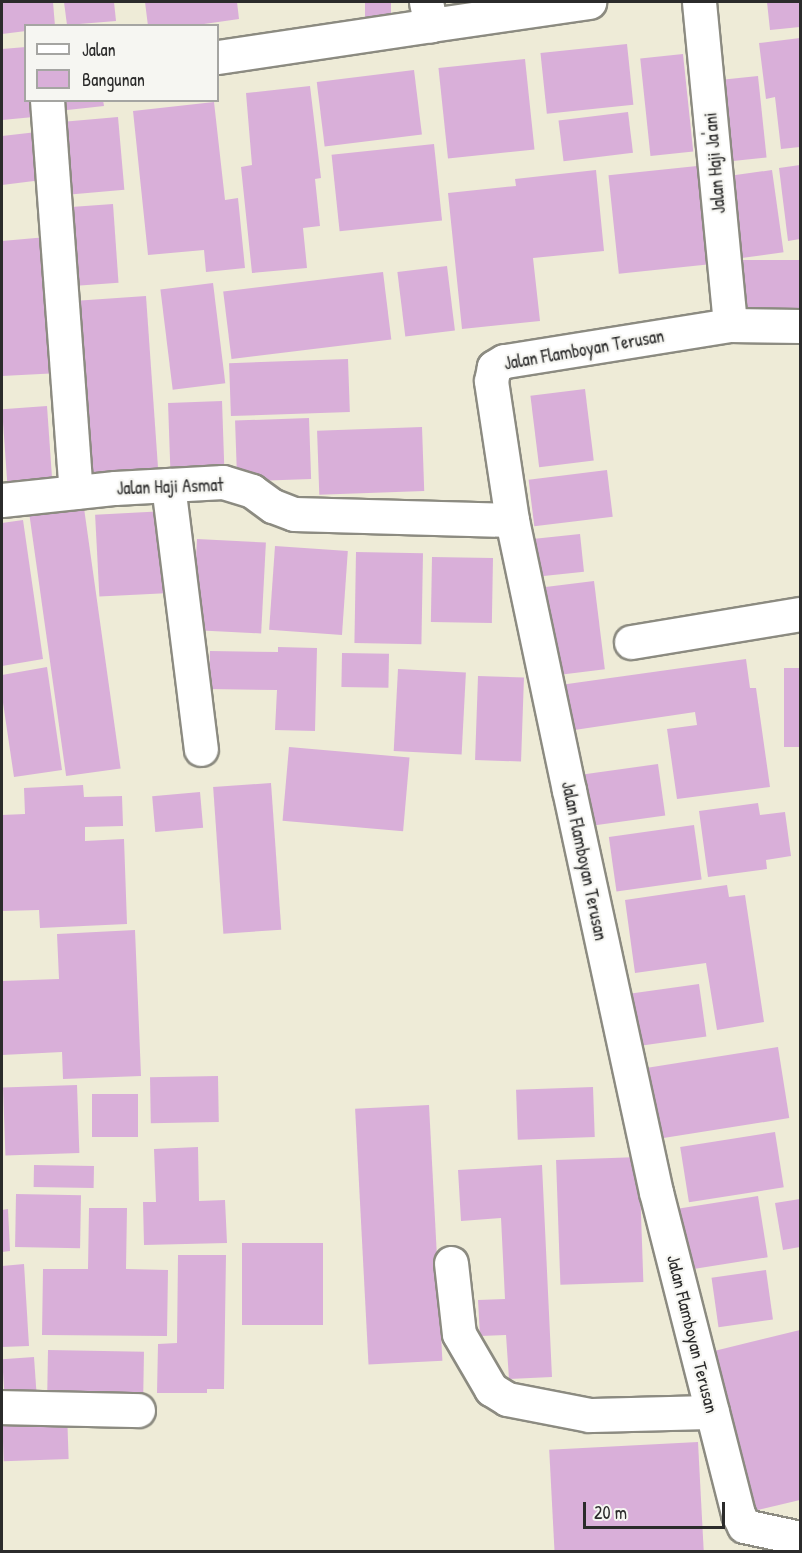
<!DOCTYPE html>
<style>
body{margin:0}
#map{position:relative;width:802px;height:1553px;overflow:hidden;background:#eeebd7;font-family:"Patrick Hand",sans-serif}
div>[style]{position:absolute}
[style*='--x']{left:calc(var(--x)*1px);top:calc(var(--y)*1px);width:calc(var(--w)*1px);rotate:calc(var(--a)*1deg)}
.building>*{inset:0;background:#d9afd9;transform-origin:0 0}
.roads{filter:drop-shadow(2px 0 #8c8b81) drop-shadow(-2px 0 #8c8b81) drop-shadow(0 2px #8c8b81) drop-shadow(0 -2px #8c8b81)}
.minor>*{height:33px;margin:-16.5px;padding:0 16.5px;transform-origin:16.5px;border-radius:16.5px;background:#fff}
span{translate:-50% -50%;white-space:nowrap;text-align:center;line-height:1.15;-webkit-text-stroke:4.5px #f6f6f2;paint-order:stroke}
.street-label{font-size:18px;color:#2b2b2b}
.frame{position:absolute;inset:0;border:3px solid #2b2b2b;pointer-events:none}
.legend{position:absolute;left:24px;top:24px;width:195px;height:78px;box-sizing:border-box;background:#f6f6f2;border:2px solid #a5a5a2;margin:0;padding:8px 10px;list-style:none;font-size:18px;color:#2b2b2b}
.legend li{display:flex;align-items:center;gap:12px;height:30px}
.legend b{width:30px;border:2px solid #a5a5a2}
.scale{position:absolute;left:583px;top:1502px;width:142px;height:27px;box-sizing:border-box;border:3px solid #2b2b2b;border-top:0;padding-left:8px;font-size:18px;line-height:21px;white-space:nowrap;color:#2b2b2b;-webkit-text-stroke:4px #f6f6f2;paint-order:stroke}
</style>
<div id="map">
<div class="building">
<div style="clip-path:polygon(2px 2px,53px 2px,55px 26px,26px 26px,26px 31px,2px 34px)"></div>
<div style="clip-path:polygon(64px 2px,114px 2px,116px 21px,67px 25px)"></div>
<div style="clip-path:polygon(145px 2px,237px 2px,239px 19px,190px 26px,148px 26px)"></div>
<div style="left:365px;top:2px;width:26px;height:27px"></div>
<div style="clip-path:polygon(767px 2px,800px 2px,800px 27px,770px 30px)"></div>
<div style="clip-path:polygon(800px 38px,800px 147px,781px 149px,775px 97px,766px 99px,759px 43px)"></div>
<div style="left:627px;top:44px;width:61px;height:87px;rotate:84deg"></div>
<div style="clip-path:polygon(26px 47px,26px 100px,42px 100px,44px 116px,2px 120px,2px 49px)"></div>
<div style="left:683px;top:54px;width:98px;height:43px;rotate:84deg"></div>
<div style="left:525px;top:59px;width:91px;height:87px;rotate:84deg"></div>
<div style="left:414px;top:70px;width:65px;height:98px;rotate:83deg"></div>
<div style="left:758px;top:76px;width:82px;height:41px;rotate:84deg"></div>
<div style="clip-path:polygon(310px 86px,321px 178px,315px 179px,320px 226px,303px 228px,307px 268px,252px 273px,241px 167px,252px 165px,246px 93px)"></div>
<div style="clip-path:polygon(48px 100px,103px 100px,104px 106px,49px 112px)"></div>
<div style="clip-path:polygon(214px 102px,225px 200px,238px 198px,245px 268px,206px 272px,204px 250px,148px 255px,133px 111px)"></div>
<div style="left:628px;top:112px;width:41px;height:70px;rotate:83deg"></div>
<div style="left:118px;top:117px;width:73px;height:60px;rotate:85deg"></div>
<div style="clip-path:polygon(37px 132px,42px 180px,2px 185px,2px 136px)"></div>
<div style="left:434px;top:144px;width:77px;height:103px;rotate:84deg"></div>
<div style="clip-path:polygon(800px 165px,800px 239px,788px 241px,779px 168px)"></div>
<div style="left:697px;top:166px;width:99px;height:89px;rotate:84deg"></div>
<div style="clip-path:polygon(596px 170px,604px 251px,533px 258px,540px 321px,462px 329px,448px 193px,516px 186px,515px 179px)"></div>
<div style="left:772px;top:170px;width:83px;height:44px;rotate:82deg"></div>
<div style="left:113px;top:204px;width:79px;height:49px;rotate:86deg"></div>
<div style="clip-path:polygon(47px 237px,60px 373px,2px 376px,2px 241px)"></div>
<div style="left:800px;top:260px;width:50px;height:66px;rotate:90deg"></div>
<div style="left:447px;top:266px;width:65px;height:50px;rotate:83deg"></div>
<div style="left:383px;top:272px;width:68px;height:161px;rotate:83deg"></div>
<div style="left:213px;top:283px;width:101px;height:53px;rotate:83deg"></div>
<div style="left:146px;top:296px;width:179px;height:69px;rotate:86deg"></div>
<div style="left:348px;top:359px;width:53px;height:119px;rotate:88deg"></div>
<div style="left:585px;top:389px;width:72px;height:55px;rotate:83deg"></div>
<div style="left:222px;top:401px;width:67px;height:54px;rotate:88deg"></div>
<div style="left:47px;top:406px;width:82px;height:45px;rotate:86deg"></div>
<div style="left:309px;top:418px;width:61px;height:74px;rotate:88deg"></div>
<div style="left:422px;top:427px;width:64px;height:105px;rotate:88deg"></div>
<div style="left:607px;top:470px;width:47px;height:79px;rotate:83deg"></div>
<div style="left:84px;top:508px;width:263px;height:55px;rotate:82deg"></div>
<div style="left:166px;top:511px;width:82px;height:71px;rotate:87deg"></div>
<div style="clip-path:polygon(23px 520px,43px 659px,2px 666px,2px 523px)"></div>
<div style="left:580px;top:534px;width:38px;height:50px;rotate:84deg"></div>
<div style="left:197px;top:539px;width:69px;height:91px;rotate:3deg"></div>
<div style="left:275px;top:546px;width:73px;height:84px;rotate:4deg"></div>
<div style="left:356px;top:552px;width:67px;height:91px;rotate:1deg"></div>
<div style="left:432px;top:557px;width:61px;height:65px;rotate:1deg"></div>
<div style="left:594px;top:581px;width:89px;height:53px;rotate:83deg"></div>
<div style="clip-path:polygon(278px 647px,317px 648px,315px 731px,275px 730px,277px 690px,209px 689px,210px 651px,278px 652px)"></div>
<div style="left:342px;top:653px;width:47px;height:34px;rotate:1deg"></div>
<div style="clip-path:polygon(746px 659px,750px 688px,756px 688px,770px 787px,677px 799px,667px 729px,697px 725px,695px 712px,561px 732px,553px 686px)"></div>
<div style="clip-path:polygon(47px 667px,62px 770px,14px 777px,2px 696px,2px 675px)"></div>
<div style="left:784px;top:668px;width:16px;height:79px"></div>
<div style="left:398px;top:669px;width:68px;height:82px;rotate:3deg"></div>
<div style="left:478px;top:676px;width:46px;height:84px;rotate:2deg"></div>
<div style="left:289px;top:747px;width:121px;height:74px;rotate:5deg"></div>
<div style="left:658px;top:764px;width:52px;height:76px;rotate:82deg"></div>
<div style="left:271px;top:783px;width:147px;height:58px;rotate:86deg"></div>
<div style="clip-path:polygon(83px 785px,84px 797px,122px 796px,123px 826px,85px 827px,85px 841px,124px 839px,127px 924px,40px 928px,39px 910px,2px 911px,2px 815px,25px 814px,24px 788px)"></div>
<div style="left:200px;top:792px;width:36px;height:48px;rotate:85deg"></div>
<div style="clip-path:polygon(758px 803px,760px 815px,785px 812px,791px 856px,766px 860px,767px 869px,708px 877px,699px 811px)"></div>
<div style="left:694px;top:825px;width:55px;height:86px;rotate:82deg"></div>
<div style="clip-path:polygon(727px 885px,729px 897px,745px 895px,764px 1022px,717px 1030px,706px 963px,635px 973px,625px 900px)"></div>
<div style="clip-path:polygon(135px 930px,141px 1076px,63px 1079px,62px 1052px,2px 1055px,2px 981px,59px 979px,57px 934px)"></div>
<div style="left:699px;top:984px;width:53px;height:81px;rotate:82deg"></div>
<div style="left:778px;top:1047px;width:72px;height:140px;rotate:81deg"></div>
<div style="left:218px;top:1076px;width:46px;height:68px;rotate:89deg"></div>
<div style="left:77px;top:1085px;width:68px;height:74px;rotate:88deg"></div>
<div style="left:593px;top:1087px;width:50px;height:77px;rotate:88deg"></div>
<div style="left:92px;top:1094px;width:46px;height:43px"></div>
<div style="left:429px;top:1105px;width:256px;height:74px;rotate:87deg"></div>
<div style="left:775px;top:1132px;width:56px;height:96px;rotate:81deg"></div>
<div style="clip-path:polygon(198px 1147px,199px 1201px,225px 1200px,227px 1243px,144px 1245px,143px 1202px,156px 1202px,154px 1149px)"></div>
<div style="left:639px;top:1157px;width:125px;height:83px;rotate:88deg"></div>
<div style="left:34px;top:1165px;width:60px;height:22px;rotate:1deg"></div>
<div style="clip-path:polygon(542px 1165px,552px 1377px,509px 1379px,506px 1335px,480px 1336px,478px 1300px,505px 1299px,501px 1218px,461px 1221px,458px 1170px)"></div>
<div style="left:16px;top:1194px;width:65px;height:53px;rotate:1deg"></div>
<div style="left:758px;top:1196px;width:62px;height:83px;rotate:81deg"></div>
<div style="clip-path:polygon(800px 1199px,800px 1247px,783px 1250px,775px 1203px)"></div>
<div style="clip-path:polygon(89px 1208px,127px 1208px,126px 1269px,168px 1270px,167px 1336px,42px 1335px,43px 1269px,88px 1269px)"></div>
<div style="clip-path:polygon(8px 1209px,10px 1251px,2px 1252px,2px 1210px)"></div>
<div style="left:242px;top:1243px;width:81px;height:82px"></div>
<div style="clip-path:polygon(178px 1255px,226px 1255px,224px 1389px,207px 1389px,207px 1393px,157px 1393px,158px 1344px,177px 1343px)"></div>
<div style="clip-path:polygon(24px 1264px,29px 1346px,2px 1347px,2px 1266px)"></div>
<div style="left:766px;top:1270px;width:50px;height:55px;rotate:82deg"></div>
<div style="clip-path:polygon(800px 1330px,800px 1500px,745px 1513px,706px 1353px)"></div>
<div style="left:48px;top:1350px;width:96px;height:57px;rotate:1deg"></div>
<div style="left:34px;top:1357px;width:41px;height:32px;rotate:86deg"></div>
<div style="left:67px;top:1412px;width:47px;height:65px;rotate:88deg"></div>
<div style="left:698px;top:1442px;width:110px;height:149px;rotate:87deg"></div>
</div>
<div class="roads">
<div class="minor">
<div style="--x:426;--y:2;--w:24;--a:78"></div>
<div style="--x:431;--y:25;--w:160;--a:-8.3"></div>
<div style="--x:699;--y:2;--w:324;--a:84.5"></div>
<div style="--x:218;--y:57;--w:215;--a:-8.5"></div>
<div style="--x:47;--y:100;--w:393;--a:85.8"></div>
<div style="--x:800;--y:326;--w:70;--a:-179.2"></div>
<div style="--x:730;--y:325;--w:229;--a:170.9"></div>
<div style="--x:504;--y:361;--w:12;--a:149"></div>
<div style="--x:494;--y:367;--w:14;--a:102"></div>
<div style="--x:491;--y:381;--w:141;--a:81.4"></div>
<div style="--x:512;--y:520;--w:276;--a:78.1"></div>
<div style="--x:569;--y:790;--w:411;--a:77.8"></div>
<div style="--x:656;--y:1192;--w:332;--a:75.7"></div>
<div style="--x:738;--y:1514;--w:13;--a:63"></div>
<div style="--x:744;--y:1526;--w:57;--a:12.1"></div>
<div style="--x:168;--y:485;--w:266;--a:82.9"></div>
<div style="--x:2;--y:500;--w:114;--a:-6.1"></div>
<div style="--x:115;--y:488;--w:108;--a:-3.2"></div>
<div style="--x:223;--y:482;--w:30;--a:17"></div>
<div style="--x:252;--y:491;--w:26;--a:36"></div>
<div style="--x:273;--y:506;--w:22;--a:21"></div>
<div style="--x:294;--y:514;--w:218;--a:1.6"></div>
<div style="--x:631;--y:642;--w:171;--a:-9.4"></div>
<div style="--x:451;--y:1263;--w:71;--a:83.6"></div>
<div style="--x:459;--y:1334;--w:64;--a:59.8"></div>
<div style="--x:491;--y:1389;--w:19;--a:32"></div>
<div style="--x:507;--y:1399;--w:84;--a:11"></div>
<div style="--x:589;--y:1415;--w:123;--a:-1.4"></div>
<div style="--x:2;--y:1407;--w:136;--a:1.3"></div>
</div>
</div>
<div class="street-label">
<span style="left:715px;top:163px;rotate:-95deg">Jalan Haji Ja'ani</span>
<span style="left:584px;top:350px;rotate:-10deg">Jalan Flamboyan Terusan</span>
<span style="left:170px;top:487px;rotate:-2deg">Jalan Haji Asmat</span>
<span style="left:584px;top:861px;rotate:78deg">Jalan Flamboyan Terusan</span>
<span style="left:692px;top:1334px;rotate:76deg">Jalan Flamboyan Terusan</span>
</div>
<div class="frame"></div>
<ul class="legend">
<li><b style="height:8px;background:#fff"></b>Jalan</li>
<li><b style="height:16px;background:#d9afd9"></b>Bangunan</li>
</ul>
<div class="scale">20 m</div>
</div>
